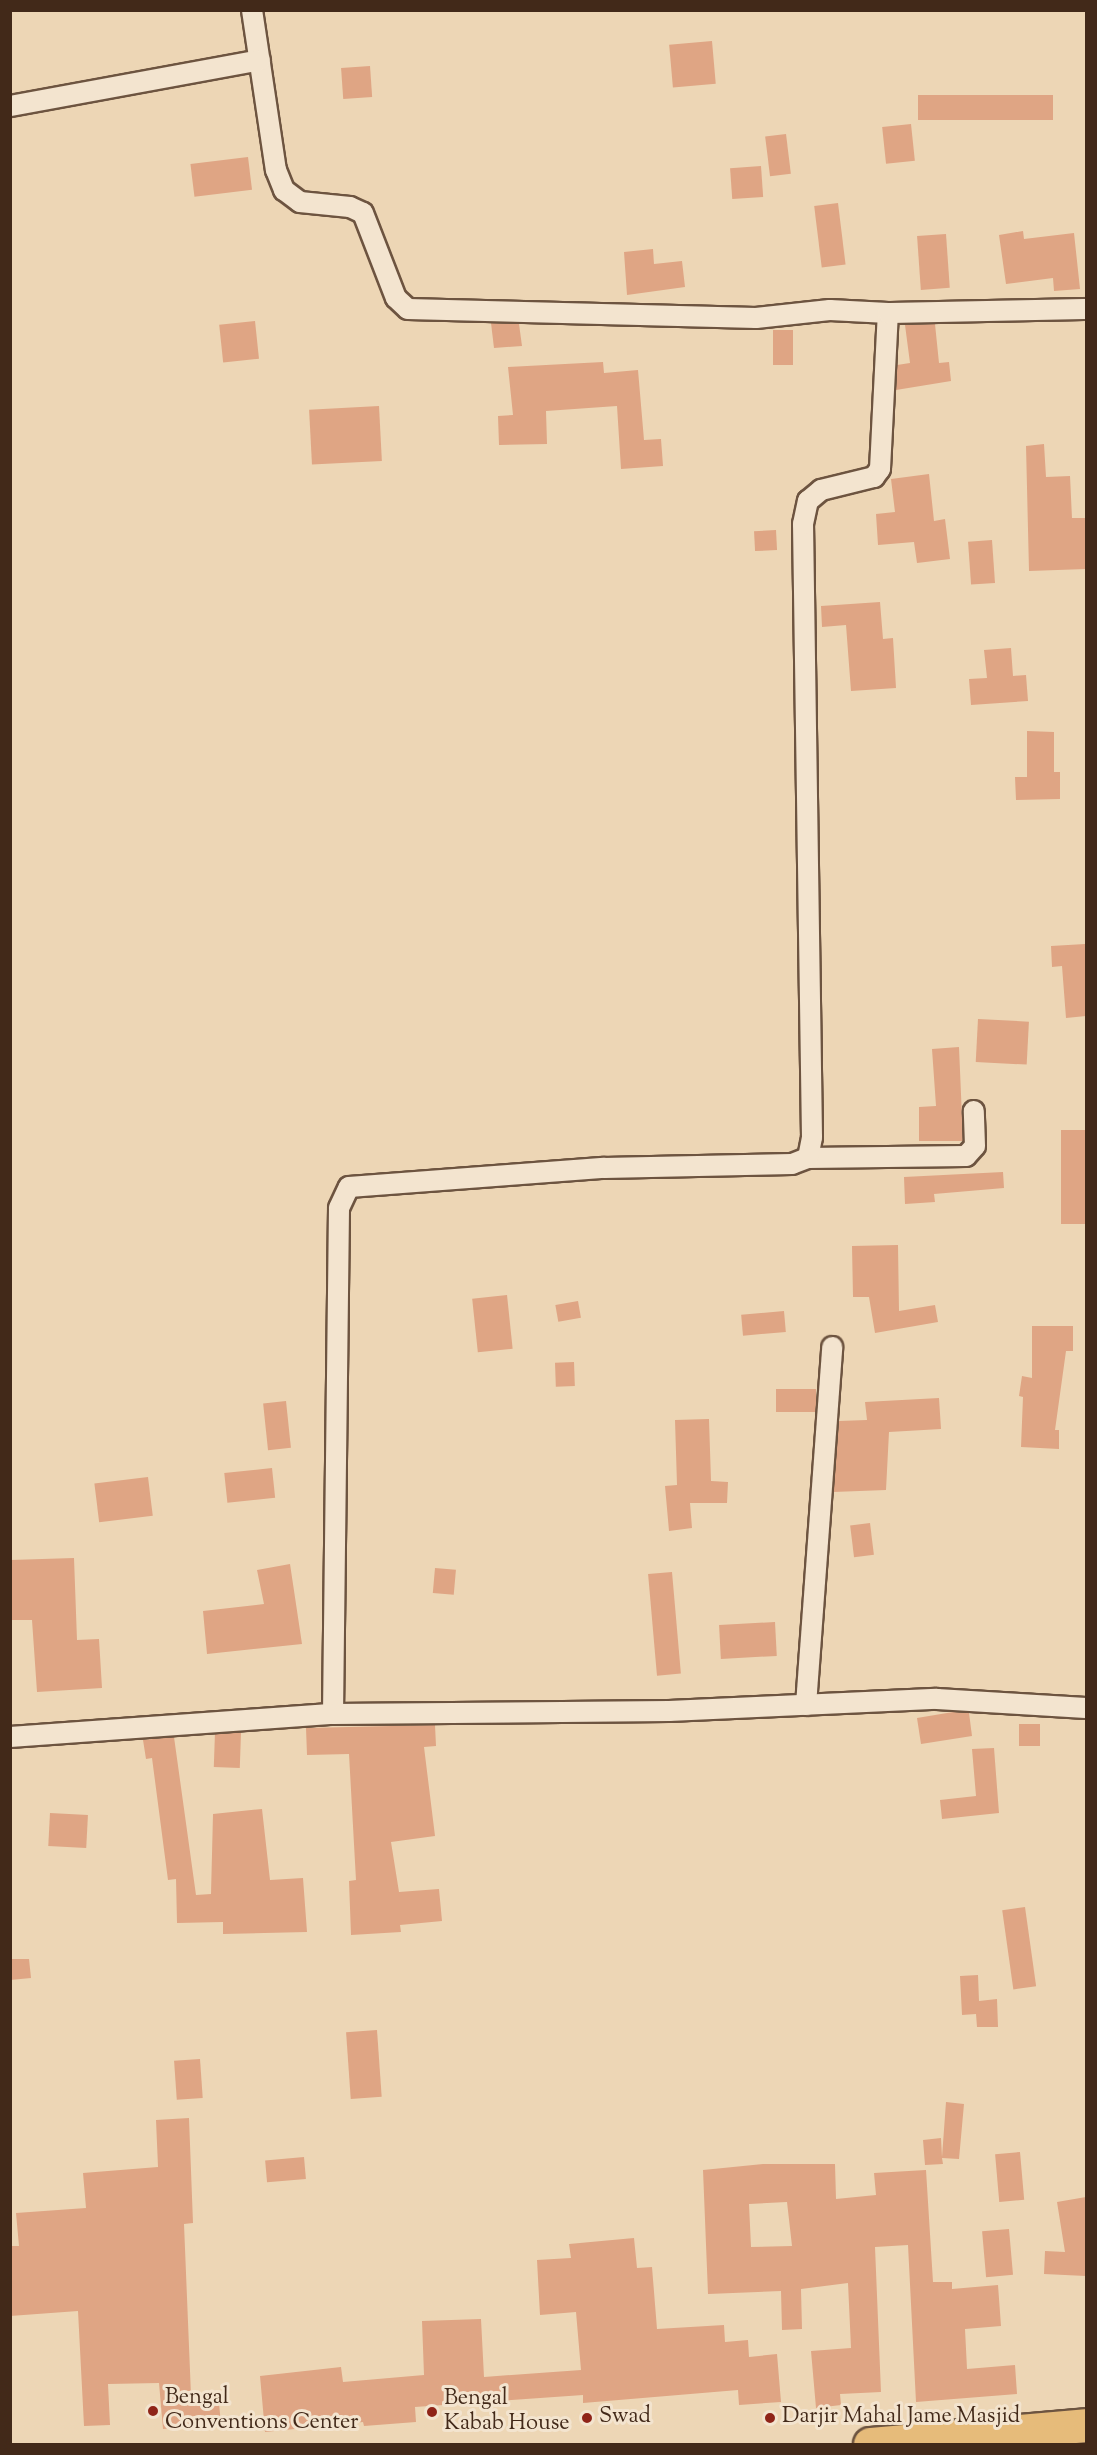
<!DOCTYPE html>
<style>
body{margin:0}
#map{position:relative;width:1097px;height:2455px;overflow:hidden;background:#edd6b5;font-family:"Sorts Mill Goudy",serif}
div>[style]{position:absolute}
[style*='--x']{left:calc(var(--x)*1px);top:calc(var(--y)*1px);width:calc(var(--w)*1px);rotate:calc(var(--a)*1deg)}
.building>*{inset:0;background:#dfa584;transform-origin:0 0}
.roads{filter:drop-shadow(2px 0 #6d5440) drop-shadow(-2px 0 #6d5440) drop-shadow(0 2px #6d5440) drop-shadow(0 -2px #6d5440)}
.street>*{height:20px;margin:-10px;padding:0 10px;transform-origin:10px;border-radius:10px;background:#f3e4cf}
.highway>*{height:33px;margin:-16.5px;padding:0 16.5px;transform-origin:16.5px;border-radius:16.5px;background:#e6bb7a}
.dots>*{width:16px;height:16px;translate:-50% -50%;box-sizing:border-box;border:3px solid #f3e4cf;border-radius:50%}
span{translate:-50% -50%;white-space:nowrap;text-align:center;line-height:1.15;-webkit-text-stroke:6px #f3e4cf;paint-order:stroke}
.poi-label{font-size:22px;color:#422919}
.left{translate:0 -50%;text-align:left}
.frame{position:absolute;inset:0;border:12px solid #422919;pointer-events:none}
</style>
<div id="map">
<div class="building">
<div style="left:712px;top:41px;width:43px;height:43px;rotate:85deg"></div>
<div style="left:370px;top:66px;width:31px;height:29px;rotate:86deg"></div>
<div style="left:1053px;top:95px;width:25px;height:135px;rotate:90deg"></div>
<div style="left:911px;top:124px;width:37px;height:29px;rotate:84deg"></div>
<div style="left:786px;top:134px;width:40px;height:21px;rotate:83deg"></div>
<div style="left:248px;top:157px;width:33px;height:58px;rotate:83deg"></div>
<div style="left:761px;top:166px;width:31px;height:31px;rotate:86deg"></div>
<div style="left:838px;top:203px;width:62px;height:24px;rotate:83deg"></div>
<div style="clip-path:polygon(1023px 231px,1024px 239px,1074px 233px,1080px 289px,1054px 291px,1053px 278px,1006px 284px,999px 235px)"></div>
<div style="left:946px;top:234px;width:54px;height:29px;rotate:86deg"></div>
<div style="clip-path:polygon(653px 249px,654px 264px,682px 261px,685px 287px,627px 295px,624px 252px)"></div>
<div style="left:255px;top:321px;width:38px;height:36px;rotate:84deg"></div>
<div style="clip-path:polygon(491px 323px,519px 324px,522px 346px,494px 348px)"></div>
<div style="clip-path:polygon(935px 324px,939px 363px,949px 362px,951px 381px,896px 390px,897px 365px,910px 363px,905px 325px)"></div>
<div style="left:793px;top:330px;width:35px;height:20px;rotate:90deg"></div>
<div style="clip-path:polygon(603px 362px,604px 373px,638px 370px,644px 440px,661px 439px,663px 466px,621px 469px,617px 406px,546px 411px,547px 444px,499px 445px,498px 416px,513px 415px,508px 367px)"></div>
<div style="left:379px;top:406px;width:55px;height:70px;rotate:87deg"></div>
<div style="clip-path:polygon(1044px 444px,1046px 477px,1070px 476px,1072px 518px,1086px 518px,1086px 569px,1029px 571px,1026px 446px)"></div>
<div style="clip-path:polygon(929px 474px,934px 521px,945px 519px,950px 559px,917px 563px,914px 542px,878px 545px,876px 514px,895px 512px,891px 479px)"></div>
<div style="left:776px;top:530px;width:20px;height:22px;rotate:87deg"></div>
<div style="left:992px;top:540px;width:43px;height:24px;rotate:86deg"></div>
<div style="clip-path:polygon(880px 602px,883px 639px,893px 638px,896px 688px,851px 691px,846px 625px,822px 627px,821px 606px)"></div>
<div style="clip-path:polygon(1011px 648px,1013px 676px,1026px 675px,1028px 701px,971px 705px,969px 679px,987px 678px,984px 650px)"></div>
<div style="clip-path:polygon(1027px 731px,1054px 732px,1054px 772px,1060px 772px,1060px 799px,1016px 800px,1015px 777px,1027px 777px)"></div>
<div style="clip-path:polygon(1085px 944px,1086px 1016px,1066px 1018px,1062px 966px,1052px 967px,1051px 946px)"></div>
<div style="left:978px;top:1019px;width:51px;height:43px;rotate:3deg"></div>
<div style="clip-path:polygon(959px 1047px,963px 1141px,919px 1141px,919px 1107px,936px 1106px,932px 1049px)"></div>
<div style="left:1061px;top:1130px;width:25px;height:94px"></div>
<div style="clip-path:polygon(1003px 1172px,1004px 1188px,934px 1194px,935px 1202px,905px 1204px,904px 1177px)"></div>
<div style="clip-path:polygon(898px 1245px,899px 1311px,935px 1305px,938px 1322px,875px 1333px,869px 1297px,853px 1297px,852px 1246px)"></div>
<div style="left:507px;top:1295px;width:54px;height:35px;rotate:84deg"></div>
<div style="left:578px;top:1301px;width:17px;height:23px;rotate:80deg"></div>
<div style="left:784px;top:1311px;width:21px;height:43px;rotate:85deg"></div>
<div style="clip-path:polygon(1032px 1326px,1073px 1326px,1073px 1351px,1066px 1351px,1055px 1430px,1059px 1430px,1059px 1449px,1021px 1447px,1023px 1397px,1019px 1396px,1022px 1376px,1032px 1378px)"></div>
<div style="left:574px;top:1362px;width:24px;height:19px;rotate:88deg"></div>
<div style="left:776px;top:1389px;width:40px;height:23px"></div>
<div style="clip-path:polygon(939px 1398px,941px 1429px,889px 1432px,886px 1490px,833px 1492px,839px 1421px,867px 1420px,865px 1402px)"></div>
<div style="left:286px;top:1401px;width:47px;height:23px;rotate:84deg"></div>
<div style="clip-path:polygon(709px 1419px,711px 1481px,728px 1482px,727px 1503px,690px 1503px,692px 1528px,669px 1531px,665px 1486px,677px 1485px,675px 1420px)"></div>
<div style="left:272px;top:1468px;width:30px;height:48px;rotate:84deg"></div>
<div style="left:148px;top:1477px;width:39px;height:54px;rotate:83deg"></div>
<div style="left:870px;top:1523px;width:32px;height:20px;rotate:83deg"></div>
<div style="clip-path:polygon(74px 1558px,77px 1640px,99px 1639px,102px 1688px,37px 1692px,32px 1620px,10px 1620px,10px 1560px)"></div>
<div style="clip-path:polygon(290px 1564px,302px 1644px,207px 1654px,203px 1611px,264px 1604px,257px 1570px)"></div>
<div style="left:435px;top:1568px;width:21px;height:25px;rotate:5deg"></div>
<div style="left:672px;top:1572px;width:102px;height:24px;rotate:85deg"></div>
<div style="left:775px;top:1622px;width:34px;height:56px;rotate:87deg"></div>
<div style="clip-path:polygon(953px 1712px,969px 1713px,972px 1736px,921px 1744px,917px 1718px)"></div>
<div style="left:1019px;top:1724px;width:21px;height:22px"></div>
<div style="clip-path:polygon(435px 1725px,436px 1746px,424px 1747px,435px 1836px,391px 1842px,399px 1892px,439px 1889px,442px 1921px,400px 1925px,401px 1932px,351px 1935px,349px 1881px,356px 1880px,349px 1754px,307px 1755px,306px 1728px)"></div>
<div style="left:241px;top:1733px;width:35px;height:26px;rotate:92deg"></div>
<div style="clip-path:polygon(174px 1737px,196px 1895px,211px 1894px,213px 1814px,262px 1809px,270px 1880px,303px 1878px,307px 1932px,223px 1934px,223px 1922px,177px 1923px,176px 1879px,168px 1880px,152px 1758px,146px 1759px,143px 1740px)"></div>
<div style="clip-path:polygon(994px 1748px,999px 1813px,942px 1819px,940px 1800px,976px 1796px,972px 1749px)"></div>
<div style="left:50px;top:1813px;width:38px;height:33px;rotate:3deg"></div>
<div style="left:1025px;top:1907px;width:80px;height:23px;rotate:82deg"></div>
<div style="clip-path:polygon(10px 1959px,29px 1959px,31px 1978px,10px 1980px)"></div>
<div style="clip-path:polygon(978px 1975px,979px 2001px,997px 1999px,998px 2027px,977px 2027px,976px 2014px,962px 2015px,960px 1976px)"></div>
<div style="left:377px;top:2030px;width:67px;height:31px;rotate:86deg"></div>
<div style="left:200px;top:2059px;width:39px;height:26px;rotate:86deg"></div>
<div style="clip-path:polygon(946px 2102px,964px 2104px,959px 2159px,942px 2158px,943px 2164px,925px 2165px,923px 2140px,941px 2138px,942px 2157px)"></div>
<div style="clip-path:polygon(189px 2118px,193px 2223px,184px 2224px,191px 2395px,218px 2393px,221px 2424px,163px 2429px,159px 2383px,108px 2384px,110px 2425px,84px 2426px,78px 2311px,10px 2316px,10px 2246px,19px 2246px,16px 2213px,86px 2208px,83px 2173px,158px 2167px,156px 2120px)"></div>
<div style="left:1020px;top:2152px;width:48px;height:25px;rotate:85deg"></div>
<div style="left:304px;top:2157px;width:22px;height:39px;rotate:85deg"></div>
<div style="clip-path:polygon(evenodd,763px 2164px,835px 2164px,836px 2199px,876px 2195px,874px 2173px,926px 2170px,933px 2282px,952px 2282px,952px 2289px,998px 2285px,1001px 2326px,965px 2329px,967px 2369px,1015px 2365px,1017px 2394px,916px 2402px,908px 2245px,875px 2247px,881px 2392px,840px 2394px,841px 2405px,816px 2408px,811px 2351px,851px 2348px,848px 2283px,801px 2289px,802px 2329px,782px 2330px,781px 2291px,708px 2294px,703px 2170px,763px 2164px,787px 2202px,792px 2246px,751px 2247px,749px 2204px,787px 2202px)"></div>
<div style="clip-path:polygon(1086px 2197px,1086px 2276px,1044px 2274px,1045px 2251px,1065px 2252px,1057px 2202px)"></div>
<div style="left:1009px;top:2229px;width:46px;height:27px;rotate:85deg"></div>
<div style="clip-path:polygon(634px 2238px,637px 2268px,652px 2267px,657px 2329px,724px 2325px,725px 2342px,748px 2340px,749px 2357px,777px 2354px,781px 2402px,739px 2405px,738px 2390px,583px 2403px,583px 2395px,415px 2407px,416px 2422px,364px 2426px,363px 2422px,265px 2432px,260px 2376px,341px 2367px,343px 2382px,424px 2375px,422px 2321px,481px 2319px,484px 2377px,581px 2370px,576px 2312px,540px 2315px,537px 2260px,571px 2258px,569px 2244px)"></div>
</div>
<div class="roads">
<div class="street">
<div style="--x:252;--y:10;--w:162;--a:81.5"></div>
<div style="--x:276;--y:170;--w:22;--a:68"></div>
<div style="--x:284;--y:190;--w:20;--a:37"></div>
<div style="--x:300;--y:202;--w:50;--a:5.7"></div>
<div style="--x:350;--y:207;--w:14;--a:25"></div>
<div style="--x:363;--y:213;--w:91;--a:68.8"></div>
<div style="--x:396;--y:298;--w:16;--a:43"></div>
<div style="--x:408;--y:309;--w:348;--a:1.5"></div>
<div style="--x:756;--y:318;--w:74;--a:-6.2"></div>
<div style="--x:830;--y:310;--w:58;--a:3"></div>
<div style="--x:10;--y:106;--w:254;--a:-10.4"></div>
<div style="--x:808;--y:1158;--w:158;--a:-0.7"></div>
<div style="--x:966;--y:1156;--w:13;--a:-48"></div>
<div style="--x:975;--y:1146;--w:35;--a:-92"></div>
<div style="--x:806;--y:1705;--w:359;--a:-85.8"></div>
<div style="--x:333;--y:1714;--w:506;--a:-89.32"></div>
<div style="--x:339;--y:1208;--w:23;--a:-65"></div>
<div style="--x:349;--y:1187;--w:256;--a:-4.3"></div>
<div style="--x:604;--y:1168;--w:188;--a:-1.2"></div>
<div style="--x:792;--y:1164;--w:17;--a:-21"></div>
<div style="--x:808;--y:1158;--w:21;--a:-79"></div>
<div style="--x:812;--y:1137;--w:613;--a:-90.84"></div>
<div style="--x:803;--y:524;--w:24;--a:-78"></div>
<div style="--x:808;--y:501;--w:17;--a:-40"></div>
<div style="--x:821;--y:490;--w:55;--a:-13.8"></div>
<div style="--x:874;--y:477;--w:10;--a:-53"></div>
<div style="--x:880;--y:469;--w:156;--a:-87.1"></div>
<div style="--x:888;--y:313;--w:198;--a:-1.2"></div>
<div style="--x:10;--y:1737;--w:324;--a:-4.1"></div>
<div style="--x:333;--y:1714;--w:336;--a:-0.5"></div>
<div style="--x:669;--y:1711;--w:268;--a:-2.6"></div>
<div style="--x:937;--y:1699;--w:149;--a:3.5"></div>
</div>
<div class="highway">
<div style="--x:870;--y:2444;--w:217;--a:-5"></div>
</div>
</div>
<div class="dots">
<div style="left:153px;top:2411px;background:#8f2418"></div>
<div style="left:432px;top:2412px;background:#8f2418"></div>
<div style="left:587px;top:2418px;background:#8f2418"></div>
<div style="left:770px;top:2418px;background:#8f2418"></div>
</div>
<div class="poi-label">
<span class="left" style="left:165px;top:2411px">Bengal<br>Conventions Center</span>
<span class="left" style="left:444px;top:2412px">Bengal<br>Kabab House</span>
<span class="left" style="left:599px;top:2418px">Swad</span>
<span class="left" style="left:782px;top:2418px">Darjir Mahal Jame Masjid</span>
</div>
<div class="frame"></div>
</div>
